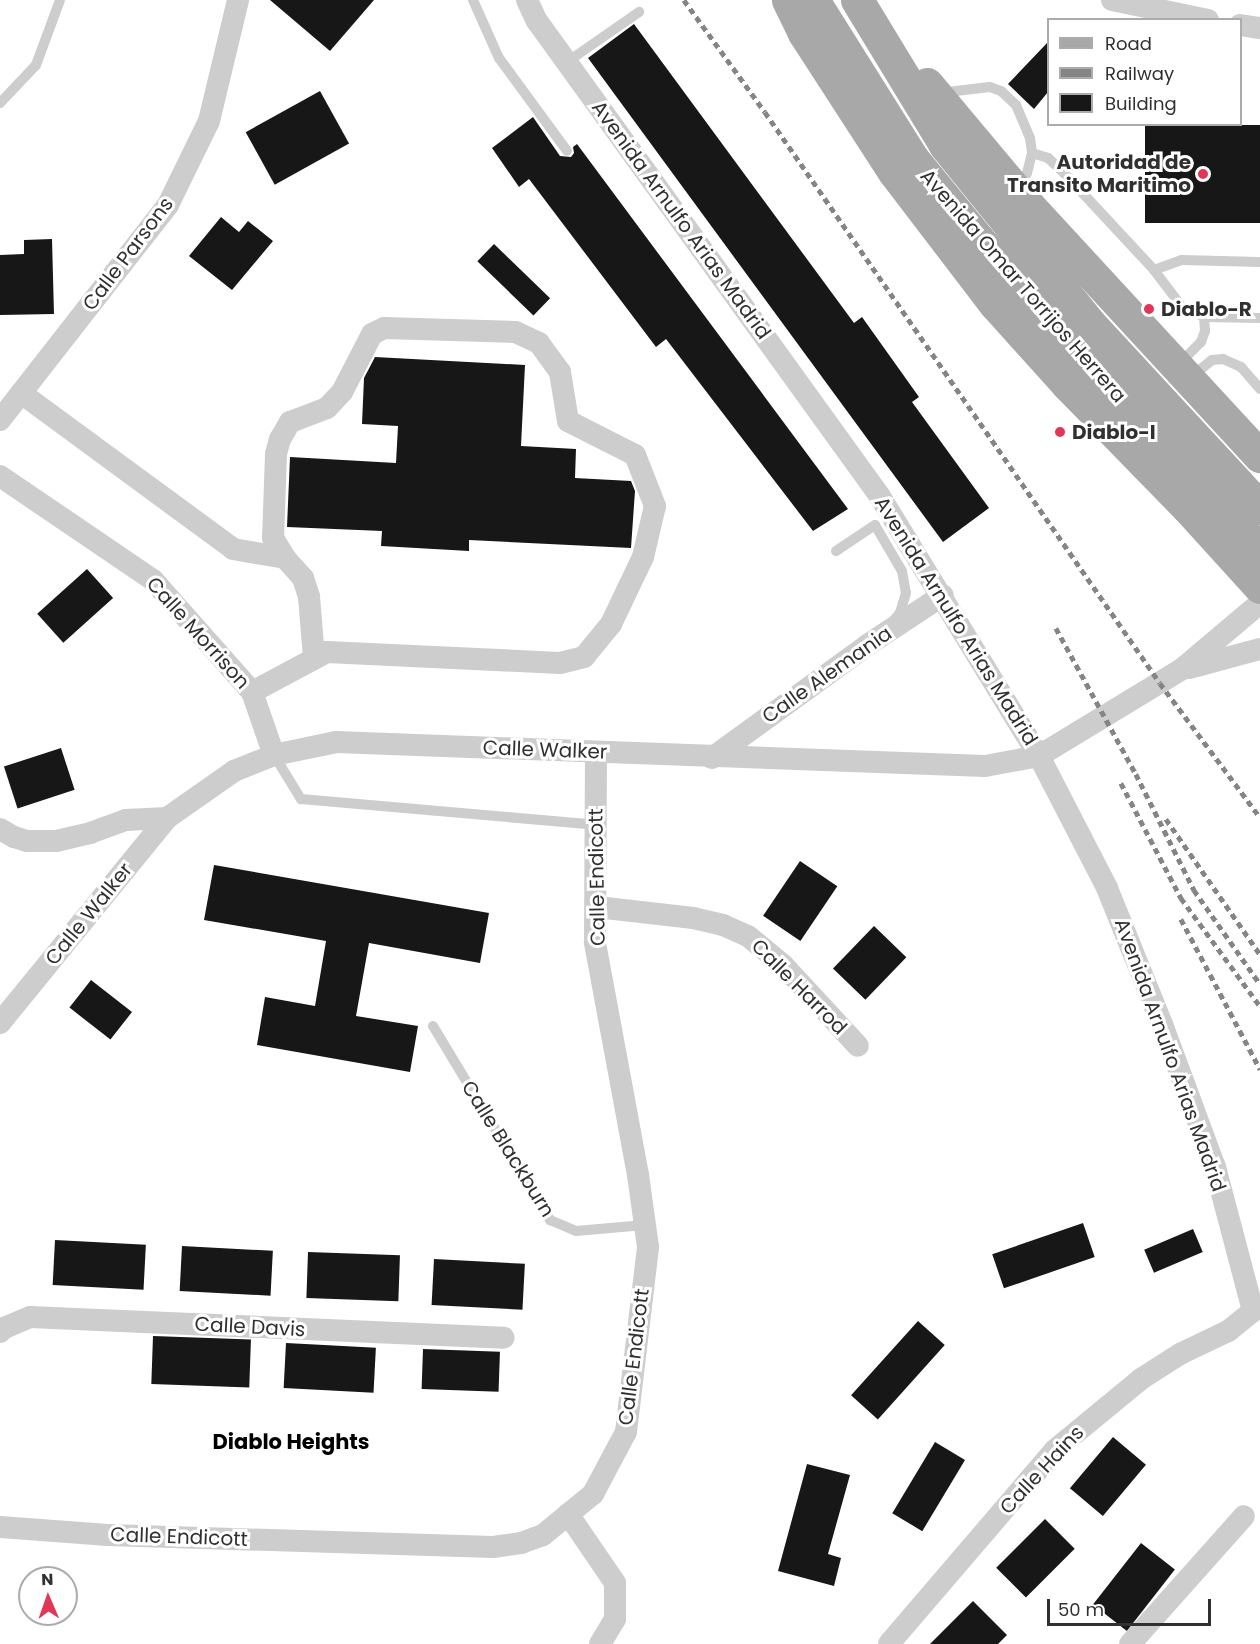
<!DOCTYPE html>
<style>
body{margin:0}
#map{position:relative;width:1260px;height:1644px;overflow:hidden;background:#fff;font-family:Poppins,sans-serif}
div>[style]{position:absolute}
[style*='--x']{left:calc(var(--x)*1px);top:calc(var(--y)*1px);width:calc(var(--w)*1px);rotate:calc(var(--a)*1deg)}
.building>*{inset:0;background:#171717;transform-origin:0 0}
.service>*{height:10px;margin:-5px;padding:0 5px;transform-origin:5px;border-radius:5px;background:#cdcdcd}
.minor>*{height:22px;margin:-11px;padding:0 11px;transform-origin:11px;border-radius:11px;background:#cdcdcd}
.primary>*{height:33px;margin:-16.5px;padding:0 16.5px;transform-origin:16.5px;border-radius:16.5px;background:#a8a8a8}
.rail>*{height:4.5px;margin-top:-2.25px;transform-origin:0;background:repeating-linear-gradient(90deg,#858585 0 6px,transparent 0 10.5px)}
.primary-bridge>*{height:33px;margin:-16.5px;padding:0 16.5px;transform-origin:16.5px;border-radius:16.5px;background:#a8a8a8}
.dots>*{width:16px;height:16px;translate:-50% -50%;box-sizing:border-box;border:3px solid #fff;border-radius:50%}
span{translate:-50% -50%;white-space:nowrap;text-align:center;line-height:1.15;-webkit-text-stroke:6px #fff;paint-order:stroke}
.poi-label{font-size:20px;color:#303030;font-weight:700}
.right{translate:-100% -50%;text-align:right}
.left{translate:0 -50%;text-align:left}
.street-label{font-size:20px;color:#303030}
.neighbourhood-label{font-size:21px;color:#000;font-weight:700}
.legend{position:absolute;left:1047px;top:18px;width:195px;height:108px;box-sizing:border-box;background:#fff;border:2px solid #acacac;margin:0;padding:8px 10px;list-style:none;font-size:18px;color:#303030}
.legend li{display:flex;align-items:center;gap:12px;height:30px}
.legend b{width:30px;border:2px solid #acacac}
.north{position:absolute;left:18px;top:1566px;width:60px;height:60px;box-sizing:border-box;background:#fff;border:2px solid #acacac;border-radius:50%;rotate:358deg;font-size:16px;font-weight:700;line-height:24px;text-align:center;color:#303030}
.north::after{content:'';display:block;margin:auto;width:21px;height:27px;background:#e13757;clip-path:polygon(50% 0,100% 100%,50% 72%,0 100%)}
.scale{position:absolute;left:1047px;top:1599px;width:164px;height:27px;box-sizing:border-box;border:3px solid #303030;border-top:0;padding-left:8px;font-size:18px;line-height:21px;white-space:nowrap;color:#303030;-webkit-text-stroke:4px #fff;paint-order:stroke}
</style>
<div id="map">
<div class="building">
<div style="clip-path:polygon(270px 0,374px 0,330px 51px)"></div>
<div style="clip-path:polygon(634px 24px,854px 323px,862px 317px,919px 397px,912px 402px,989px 508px,943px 542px,588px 58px)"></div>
<div style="clip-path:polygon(1048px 42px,1048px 92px,1034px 109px,1008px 84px)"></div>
<div style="left:320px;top:91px;width:60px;height:85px;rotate:61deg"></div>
<div style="clip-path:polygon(533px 117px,560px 156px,571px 157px,574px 153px,573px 147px,577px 144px,848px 509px,813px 531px,666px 339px,656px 347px,529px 179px,519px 187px,492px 148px)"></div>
<div style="left:1145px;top:125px;width:115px;height:98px"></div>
<div style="clip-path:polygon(221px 217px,239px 232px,248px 221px,273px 241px,232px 290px,189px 256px)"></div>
<div style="clip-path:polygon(52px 239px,54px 314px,0 315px,0 255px,24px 254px,24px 240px)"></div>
<div style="left:494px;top:244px;width:78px;height:24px;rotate:44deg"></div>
<div style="clip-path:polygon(375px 357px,525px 365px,521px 446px,576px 449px,575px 478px,631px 481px,635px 491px,631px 548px,469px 540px,469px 551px,381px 546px,382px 531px,287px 527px,290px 457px,396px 463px,398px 426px,362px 424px,364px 378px)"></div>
<div style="left:87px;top:569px;width:39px;height:67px;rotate:48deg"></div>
<div style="left:61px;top:748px;width:44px;height:60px;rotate:72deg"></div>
<div style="left:800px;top:861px;width:45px;height:66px;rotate:34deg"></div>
<div style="clip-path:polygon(214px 865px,489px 913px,480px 963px,369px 943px,356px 1016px,418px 1026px,410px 1072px,257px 1045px,265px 997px,315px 1006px,326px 941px,204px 920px)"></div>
<div style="left:874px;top:926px;width:45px;height:59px;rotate:44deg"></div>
<div style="left:91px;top:980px;width:52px;height:35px;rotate:38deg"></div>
<div style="left:1083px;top:1223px;width:36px;height:96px;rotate:71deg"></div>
<div style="left:1193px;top:1229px;width:25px;height:53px;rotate:67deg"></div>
<div style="left:55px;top:1240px;width:91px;height:45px;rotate:3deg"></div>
<div style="left:182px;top:1246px;width:91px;height:45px;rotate:3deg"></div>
<div style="left:308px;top:1252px;width:92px;height:46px;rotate:2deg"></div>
<div style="left:434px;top:1259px;width:91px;height:46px;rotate:3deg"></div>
<div style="left:918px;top:1321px;width:36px;height:100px;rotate:42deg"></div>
<div style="left:153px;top:1336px;width:98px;height:48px;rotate:2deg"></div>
<div style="left:286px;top:1343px;width:90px;height:45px;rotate:3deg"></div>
<div style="left:423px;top:1349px;width:77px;height:40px;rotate:2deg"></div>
<div style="left:1113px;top:1437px;width:43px;height:67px;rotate:40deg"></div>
<div style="left:935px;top:1442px;width:35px;height:83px;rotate:31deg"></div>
<div style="clip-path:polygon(807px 1464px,850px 1475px,828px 1554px,841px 1558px,834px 1586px,778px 1571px)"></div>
<div style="left:1045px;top:1519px;width:42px;height:69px;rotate:45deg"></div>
<div style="left:1141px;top:1543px;width:43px;height:78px;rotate:38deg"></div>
<div style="clip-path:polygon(973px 1601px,1007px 1635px,998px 1644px,930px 1644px)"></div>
</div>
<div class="service">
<div style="--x:473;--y:0;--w:64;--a:65.9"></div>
<div style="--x:499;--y:58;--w:115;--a:53.8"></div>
<div style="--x:567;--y:62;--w:88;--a:-34.8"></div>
<div style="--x:939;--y:93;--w:51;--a:-6.7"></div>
<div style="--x:990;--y:87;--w:12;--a:20"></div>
<div style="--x:1001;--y:91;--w:21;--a:43"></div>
<div style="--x:1016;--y:105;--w:36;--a:67"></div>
<div style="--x:1030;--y:138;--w:15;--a:82"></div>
<div style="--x:1032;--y:153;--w:21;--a:104"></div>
<div style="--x:1027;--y:173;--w:18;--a:117"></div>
<div style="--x:0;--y:103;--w:52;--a:-46.5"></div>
<div style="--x:36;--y:65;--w:69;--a:-69.7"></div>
<div style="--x:1032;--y:153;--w:17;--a:17"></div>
<div style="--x:1048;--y:158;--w:22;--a:43"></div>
<div style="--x:1064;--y:173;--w:132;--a:47.1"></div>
<div style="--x:1154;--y:270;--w:48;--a:52.7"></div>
<div style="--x:1183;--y:308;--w:23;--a:23"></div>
<div style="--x:1204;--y:317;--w:56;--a:1"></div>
<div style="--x:1154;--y:270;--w:30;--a:-20"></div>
<div style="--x:1182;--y:260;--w:78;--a:1.5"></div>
<div style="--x:1179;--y:364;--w:31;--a:-45"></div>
<div style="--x:1201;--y:342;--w:12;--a:-70"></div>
<div style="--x:1205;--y:331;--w:14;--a:-94"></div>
<div style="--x:1191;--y:377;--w:27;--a:-39"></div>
<div style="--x:1212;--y:360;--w:11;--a:-5"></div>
<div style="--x:1223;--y:359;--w:20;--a:24"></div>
<div style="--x:1241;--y:367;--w:29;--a:49"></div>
<div style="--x:836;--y:551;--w:47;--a:-33.7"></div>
<div style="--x:875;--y:525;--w:53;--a:59.6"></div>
<div style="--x:902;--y:571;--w:22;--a:80"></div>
<div style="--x:906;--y:593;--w:21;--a:107"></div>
<div style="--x:900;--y:613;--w:9;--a:131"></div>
<div style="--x:274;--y:755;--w:52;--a:58.5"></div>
<div style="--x:301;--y:799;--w:296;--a:5"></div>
<div style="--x:433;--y:1026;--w:227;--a:58.9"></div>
<div style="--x:550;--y:1220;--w:28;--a:23"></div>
<div style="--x:576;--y:1231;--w:69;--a:-5"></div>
</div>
<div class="minor">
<div style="--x:527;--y:0;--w:23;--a:65"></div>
<div style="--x:537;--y:21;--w:584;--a:54.19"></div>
<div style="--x:879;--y:495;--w:306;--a:58.5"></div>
<div style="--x:1039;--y:756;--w:148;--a:62.7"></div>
<div style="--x:1107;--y:888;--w:147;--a:68"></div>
<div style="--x:1162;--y:1024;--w:153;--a:69.7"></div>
<div style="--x:1215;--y:1167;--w:149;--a:75.2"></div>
<div style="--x:1253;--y:1311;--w:32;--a:141"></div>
<div style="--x:1228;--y:1331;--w:53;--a:154.4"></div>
<div style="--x:1180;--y:1354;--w:46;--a:147.3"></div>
<div style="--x:1141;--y:1379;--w:112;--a:140.5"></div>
<div style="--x:1055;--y:1450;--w:255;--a:130.6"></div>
<div style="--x:1112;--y:0;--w:98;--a:11.8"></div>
<div style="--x:1240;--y:25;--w:20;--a:9"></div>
<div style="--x:21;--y:393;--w:263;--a:36.3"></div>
<div style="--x:233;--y:549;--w:53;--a:9.8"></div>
<div style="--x:0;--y:420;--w:273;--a:-52"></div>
<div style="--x:168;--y:205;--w:93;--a:-64"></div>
<div style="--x:209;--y:121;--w:124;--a:-76.5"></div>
<div style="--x:0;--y:476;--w:185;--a:34.2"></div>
<div style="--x:153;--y:580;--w:149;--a:48.5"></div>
<div style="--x:252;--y:692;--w:67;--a:70.8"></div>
<div style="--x:1189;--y:668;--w:73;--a:-15"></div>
<div style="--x:252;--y:692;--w:85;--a:-28.1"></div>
<div style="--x:327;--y:652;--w:233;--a:2.7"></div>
<div style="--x:560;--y:663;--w:25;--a:-14"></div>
<div style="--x:584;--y:657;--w:43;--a:-50.7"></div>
<div style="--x:611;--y:624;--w:74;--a:-64.5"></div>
<div style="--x:643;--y:557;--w:52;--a:-76.8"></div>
<div style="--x:655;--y:506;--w:55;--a:-111.4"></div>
<div style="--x:635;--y:455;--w:75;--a:-153.1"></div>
<div style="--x:568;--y:421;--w:50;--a:-99.3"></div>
<div style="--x:560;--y:372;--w:36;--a:-126"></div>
<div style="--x:539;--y:343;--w:26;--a:-155"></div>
<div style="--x:515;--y:332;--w:131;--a:-178.3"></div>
<div style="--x:384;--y:328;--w:13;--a:153"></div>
<div style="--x:372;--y:334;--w:65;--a:117.3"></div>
<div style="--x:342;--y:392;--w:22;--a:133"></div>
<div style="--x:327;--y:408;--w:40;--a:159"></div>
<div style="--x:290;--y:422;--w:20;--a:120"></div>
<div style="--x:280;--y:439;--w:16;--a:105"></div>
<div style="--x:276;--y:454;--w:84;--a:92"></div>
<div style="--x:273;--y:538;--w:23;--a:59"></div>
<div style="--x:285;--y:558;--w:27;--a:48"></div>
<div style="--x:303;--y:578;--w:20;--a:72"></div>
<div style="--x:309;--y:597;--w:61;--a:85.3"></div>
<div style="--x:712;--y:758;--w:190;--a:-36"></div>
<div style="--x:866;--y:646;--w:92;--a:-33.5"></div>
<div style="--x:0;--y:829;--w:16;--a:30"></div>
<div style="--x:14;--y:837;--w:14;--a:17"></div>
<div style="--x:27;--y:841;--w:29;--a:0"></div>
<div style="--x:56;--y:841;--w:35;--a:-13"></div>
<div style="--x:90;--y:833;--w:38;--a:-20"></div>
<div style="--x:126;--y:820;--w:41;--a:-2.8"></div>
<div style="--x:597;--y:907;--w:97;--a:6.5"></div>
<div style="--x:693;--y:918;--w:31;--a:13"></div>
<div style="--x:723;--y:925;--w:27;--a:24"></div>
<div style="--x:748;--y:936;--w:45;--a:39.6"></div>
<div style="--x:783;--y:965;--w:110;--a:47.2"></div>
<div style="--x:0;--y:1023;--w:264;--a:-50.8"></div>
<div style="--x:167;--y:818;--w:82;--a:-35"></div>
<div style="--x:234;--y:771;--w:43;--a:-21.8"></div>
<div style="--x:274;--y:755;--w:63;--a:-11.8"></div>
<div style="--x:336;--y:742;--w:649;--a:2.12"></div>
<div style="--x:985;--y:766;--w:55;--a:-10.5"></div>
<div style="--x:1039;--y:756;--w:167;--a:-31.3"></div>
<div style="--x:1182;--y:669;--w:102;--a:-40.2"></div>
<div style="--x:0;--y:1332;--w:6;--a:-45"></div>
<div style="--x:4;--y:1328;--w:28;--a:-23"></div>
<div style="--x:30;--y:1317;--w:474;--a:2.5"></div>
<div style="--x:568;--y:1514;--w:83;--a:55.7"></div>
<div style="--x:615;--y:1583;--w:36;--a:90"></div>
<div style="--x:615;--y:1619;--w:29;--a:121"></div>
<div style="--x:0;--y:1527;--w:108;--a:4.2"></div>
<div style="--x:108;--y:1535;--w:385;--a:1.8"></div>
<div style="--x:493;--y:1547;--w:28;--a:-8"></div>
<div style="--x:521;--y:1543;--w:23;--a:-20"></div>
<div style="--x:543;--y:1535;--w:65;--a:-39.4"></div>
<div style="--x:593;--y:1494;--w:70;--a:-62"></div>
<div style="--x:626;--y:1432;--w:186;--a:-83.2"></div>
<div style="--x:648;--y:1247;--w:73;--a:-97.9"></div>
<div style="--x:638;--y:1175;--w:237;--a:-100.5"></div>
<div style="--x:595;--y:942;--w:190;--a:-89.7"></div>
<div style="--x:1130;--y:1644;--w:171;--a:-48.3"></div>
</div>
<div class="primary">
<div style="--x:788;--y:0;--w:37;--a:64"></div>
<div style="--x:804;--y:33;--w:166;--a:57.1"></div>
<div style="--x:894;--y:172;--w:166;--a:52.6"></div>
<div style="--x:995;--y:304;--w:108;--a:48"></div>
<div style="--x:1067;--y:384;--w:173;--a:45.7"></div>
<div style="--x:1188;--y:508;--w:107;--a:47.7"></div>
<div style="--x:813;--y:0;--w:186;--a:57.9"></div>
<div style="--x:912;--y:158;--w:104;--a:50.8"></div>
<div style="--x:978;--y:239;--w:353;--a:47.8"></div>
<div style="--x:857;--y:0;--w:170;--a:58.7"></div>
<div style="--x:945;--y:145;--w:230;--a:51"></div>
<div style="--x:1090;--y:324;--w:218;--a:47.2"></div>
<div style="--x:927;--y:84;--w:158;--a:50.1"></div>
<div style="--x:1028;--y:205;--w:342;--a:47.3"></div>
</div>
<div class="rail">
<div style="--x:684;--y:0;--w:138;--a:54.1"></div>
<div style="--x:765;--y:112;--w:694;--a:55.33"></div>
<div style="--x:1160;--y:683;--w:167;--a:53.3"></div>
<div style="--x:1056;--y:628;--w:166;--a:61.3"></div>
<div style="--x:1136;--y:774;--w:130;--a:63.4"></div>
<div style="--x:1194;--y:890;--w:115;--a:54.9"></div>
<div style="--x:1121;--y:783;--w:130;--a:62.4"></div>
<div style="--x:1181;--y:898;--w:134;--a:53.8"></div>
<div style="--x:1166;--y:819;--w:165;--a:55.2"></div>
<div style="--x:1181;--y:919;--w:170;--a:62.2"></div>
</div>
<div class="primary-bridge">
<div style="--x:1238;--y:484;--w:33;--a:47"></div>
<div style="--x:1215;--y:500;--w:68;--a:48.6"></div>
</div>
<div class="dots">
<div style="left:1203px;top:174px;background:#e13757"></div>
<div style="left:1149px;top:309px;background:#e13757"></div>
<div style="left:1060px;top:432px;background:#e13757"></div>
</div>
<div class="poi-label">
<span class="right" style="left:1191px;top:174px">Autoridad de<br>Transito Maritimo</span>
<span class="left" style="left:1161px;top:309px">Diablo-R</span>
<span class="left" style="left:1072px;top:432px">Diablo-I</span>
</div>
<div class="street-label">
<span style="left:681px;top:220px;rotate:54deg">Avenida Arnulfo Arias Madrid</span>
<span style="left:128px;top:254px;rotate:-53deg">Calle Parsons</span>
<span style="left:1023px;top:286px;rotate:49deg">Avenida Omar Torrijos Herrera</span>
<span style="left:956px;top:621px;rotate:58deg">Avenida Arnulfo Arias Madrid</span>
<span style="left:198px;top:633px;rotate:48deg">Calle Morrison</span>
<span style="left:827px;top:675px;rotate:-35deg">Calle Alemania</span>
<span style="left:545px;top:750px;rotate:2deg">Calle Walker</span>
<span style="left:597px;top:877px;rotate:-91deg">Calle Endicott</span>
<span style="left:89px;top:914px;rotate:-51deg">Calle Walker</span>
<span style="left:799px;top:987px;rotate:45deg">Calle Harrod</span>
<span style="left:1170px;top:1055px;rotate:70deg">Avenida Arnulfo Arias Madrid</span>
<span style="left:508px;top:1149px;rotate:58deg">Calle Blackburn</span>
<span style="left:250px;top:1327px;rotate:3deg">Calle Davis</span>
<span style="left:634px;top:1357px;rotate:-83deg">Calle Endicott</span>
<span style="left:1042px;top:1470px;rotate:-47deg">Calle Hains</span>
<span style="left:179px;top:1537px;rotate:2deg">Calle Endicott</span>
</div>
<div class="neighbourhood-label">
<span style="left:291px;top:1442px">Diablo Heights</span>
</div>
<ul class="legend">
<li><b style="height:8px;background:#a8a8a8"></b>Road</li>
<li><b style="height:8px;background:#858585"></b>Railway</li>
<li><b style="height:16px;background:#171717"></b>Building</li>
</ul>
<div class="north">N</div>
<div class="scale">50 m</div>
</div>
